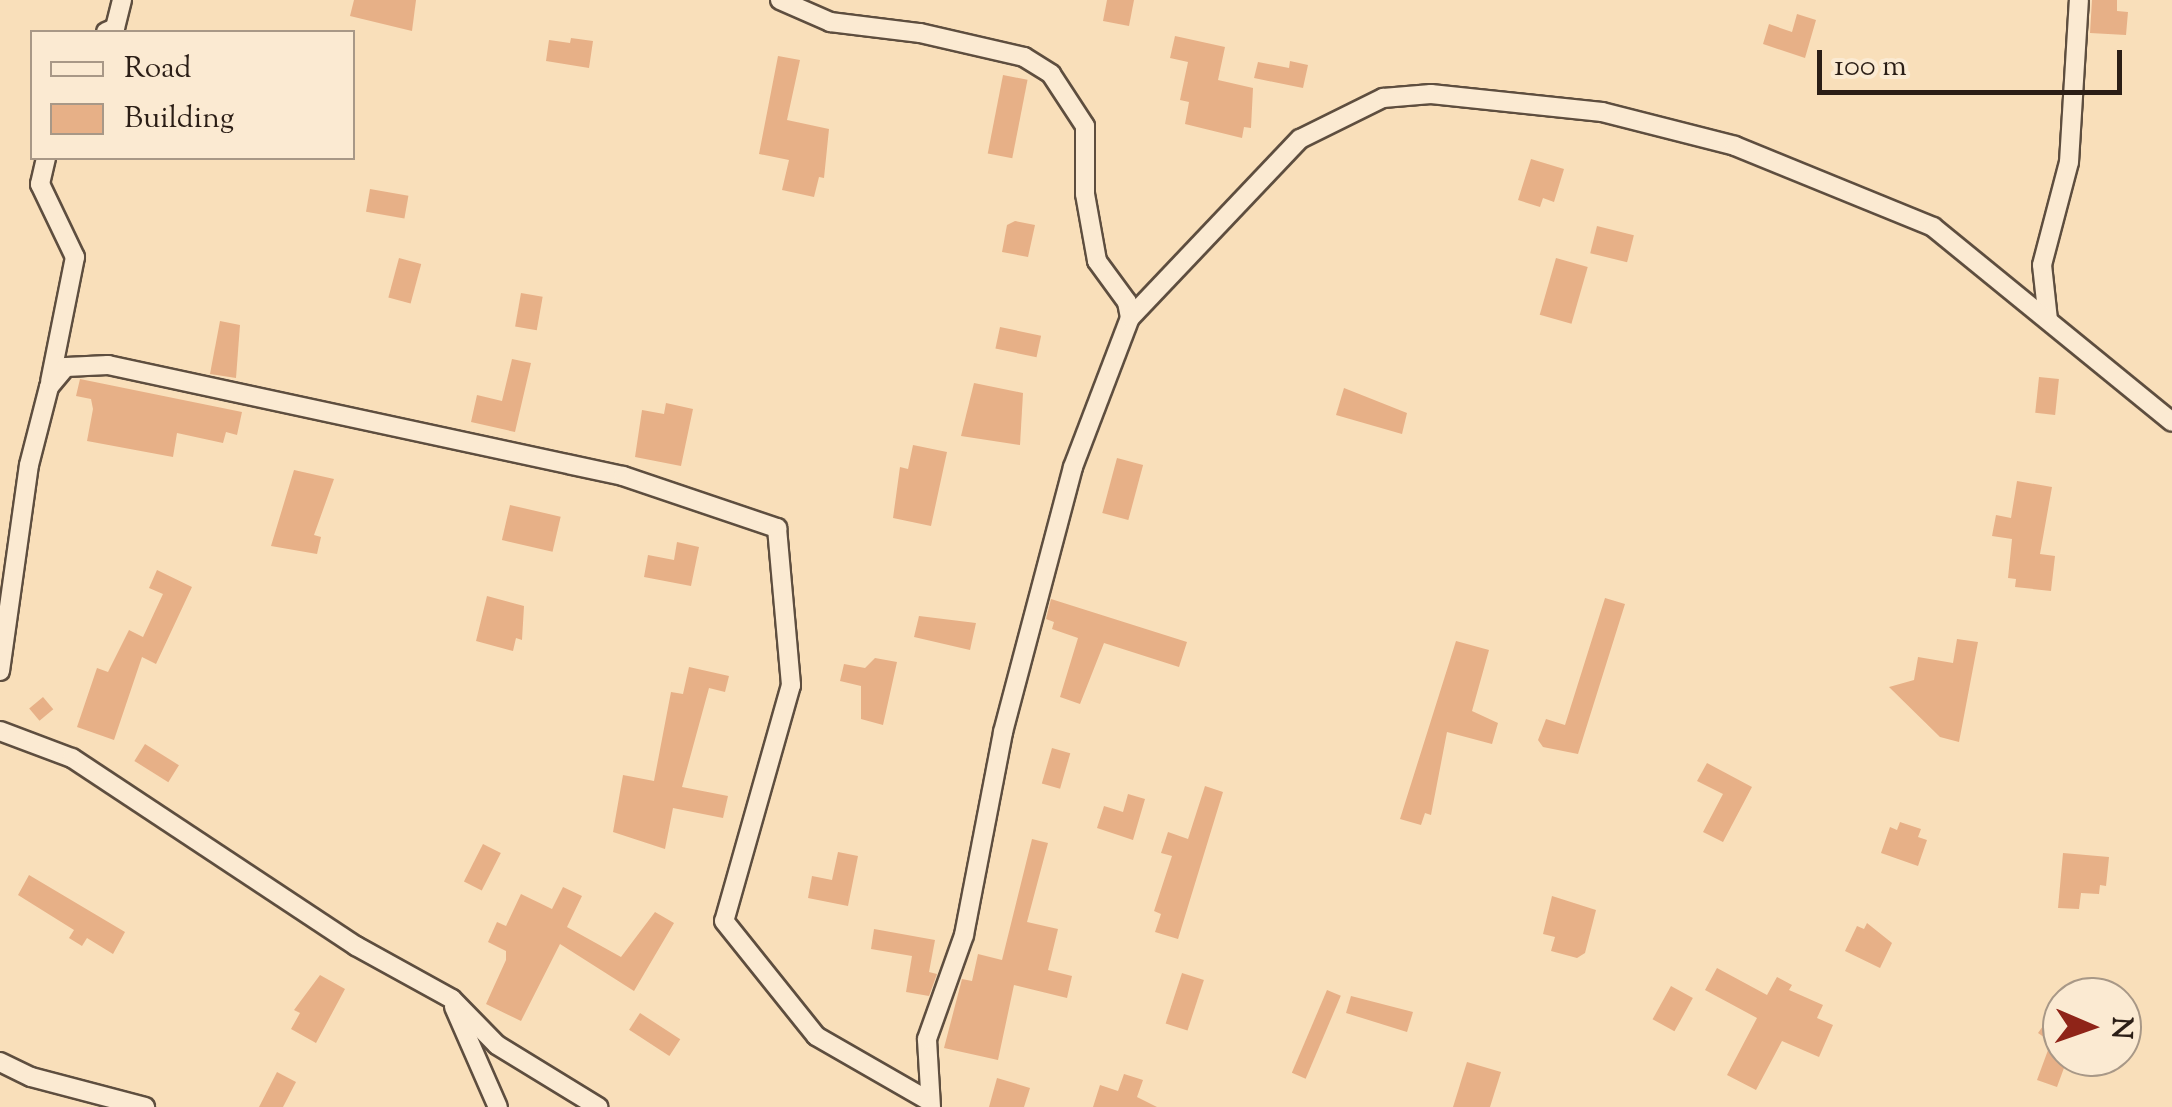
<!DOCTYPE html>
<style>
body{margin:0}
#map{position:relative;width:2172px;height:1107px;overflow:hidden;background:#f9dfba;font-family:"Sorts Mill Goudy",serif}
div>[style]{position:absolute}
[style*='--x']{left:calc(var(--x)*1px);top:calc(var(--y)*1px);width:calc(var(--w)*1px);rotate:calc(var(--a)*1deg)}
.building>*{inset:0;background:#e7b087;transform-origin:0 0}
.roads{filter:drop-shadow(2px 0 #5e4e3f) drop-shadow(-2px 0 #5e4e3f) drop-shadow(0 2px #5e4e3f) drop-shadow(0 -2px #5e4e3f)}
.minor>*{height:18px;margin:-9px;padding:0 9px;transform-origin:9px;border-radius:9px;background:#fbead2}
span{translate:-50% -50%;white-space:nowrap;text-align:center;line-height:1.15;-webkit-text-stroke:8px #fbead2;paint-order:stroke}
.legend{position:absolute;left:30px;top:30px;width:325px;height:130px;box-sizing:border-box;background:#fbead2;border:2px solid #a89887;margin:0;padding:12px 18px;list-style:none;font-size:30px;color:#2b1e16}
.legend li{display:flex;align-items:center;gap:20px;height:50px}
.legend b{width:50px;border:2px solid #a89887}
.north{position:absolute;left:2042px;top:977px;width:100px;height:100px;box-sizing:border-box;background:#fbead2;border:2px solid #a89887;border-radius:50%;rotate:92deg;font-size:28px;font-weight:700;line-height:40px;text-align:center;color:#2b1e16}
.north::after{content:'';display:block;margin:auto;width:35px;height:45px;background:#8f2418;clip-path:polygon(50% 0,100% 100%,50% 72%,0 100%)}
.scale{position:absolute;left:1817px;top:50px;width:305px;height:45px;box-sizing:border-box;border:5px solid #2b1e16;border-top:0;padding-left:12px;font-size:30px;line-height:35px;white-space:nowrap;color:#2b1e16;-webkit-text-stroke:8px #fbead2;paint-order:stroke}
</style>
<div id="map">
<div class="building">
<div style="clip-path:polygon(354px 0,416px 0,412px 31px,350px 16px)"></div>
<div style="clip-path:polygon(1107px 0,1134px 0,1129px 26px,1103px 21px)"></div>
<div style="clip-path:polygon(2092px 0,2117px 0,2117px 11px,2128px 12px,2126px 35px,2090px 33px)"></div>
<div style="clip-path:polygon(1797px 14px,1816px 20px,1805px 58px,1763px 44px,1769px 24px,1792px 32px)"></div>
<div style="clip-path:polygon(1175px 36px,1225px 47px,1218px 80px,1253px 88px,1251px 128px,1244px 127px,1242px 138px,1185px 124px,1189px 102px,1180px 100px,1188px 62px,1170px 58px)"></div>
<div style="clip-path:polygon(571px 38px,593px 41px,589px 68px,546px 61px,549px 40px,570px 43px)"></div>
<div style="clip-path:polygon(778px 56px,800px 60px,787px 120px,829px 129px,824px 178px,819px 177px,814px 197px,782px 190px,789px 160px,759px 154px)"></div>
<div style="clip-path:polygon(1290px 61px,1308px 65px,1303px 88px,1254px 78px,1258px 62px,1289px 68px)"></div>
<div style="left:1003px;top:75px;width:25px;height:80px;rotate:11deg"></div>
<div style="clip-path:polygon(1531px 159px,1564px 169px,1554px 202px,1543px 198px,1540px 207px,1518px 200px)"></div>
<div style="left:370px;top:189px;width:39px;height:23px;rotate:10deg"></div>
<div style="clip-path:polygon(1015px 221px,1035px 225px,1028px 257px,1002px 252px,1007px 225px)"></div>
<div style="left:1597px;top:226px;width:38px;height:28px;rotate:14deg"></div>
<div style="left:399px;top:258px;width:23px;height:41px;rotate:15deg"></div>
<div style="left:1556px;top:258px;width:33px;height:59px;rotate:16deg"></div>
<div style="left:521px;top:293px;width:22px;height:34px;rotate:10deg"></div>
<div style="clip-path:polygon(220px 321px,240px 325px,236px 378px,210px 374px)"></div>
<div style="left:1000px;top:327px;width:42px;height:22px;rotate:12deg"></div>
<div style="clip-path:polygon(512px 359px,531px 363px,515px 432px,471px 422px,477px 395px,502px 401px)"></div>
<div style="left:2039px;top:377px;width:20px;height:36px;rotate:6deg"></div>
<div style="clip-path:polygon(80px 379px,242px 412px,237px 435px,226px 432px,223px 443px,177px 433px,173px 457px,87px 441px,93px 409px,91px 399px,76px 396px)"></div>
<div style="clip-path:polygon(974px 383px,1023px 393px,1020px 445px,961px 436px)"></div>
<div style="clip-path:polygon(1344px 388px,1407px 413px,1402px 434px,1336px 415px)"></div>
<div style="clip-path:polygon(666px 403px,693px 409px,681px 466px,635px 457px,642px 410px,664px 414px)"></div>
<div style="clip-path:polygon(913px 445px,947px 452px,931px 526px,893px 518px,900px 467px,908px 469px)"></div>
<div style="left:1117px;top:458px;width:27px;height:57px;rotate:15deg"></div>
<div style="clip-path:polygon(294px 470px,334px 479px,314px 535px,321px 537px,317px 554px,271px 546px)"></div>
<div style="clip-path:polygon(2017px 481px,2052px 487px,2040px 554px,2055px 556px,2051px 591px,2015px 587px,2016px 579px,2008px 578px,2012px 539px,1992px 536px,1996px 515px,2011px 518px)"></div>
<div style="left:510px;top:505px;width:52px;height:36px;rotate:13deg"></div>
<div style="clip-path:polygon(677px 542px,699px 547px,691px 586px,644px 577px,648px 555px,674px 560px)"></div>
<div style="clip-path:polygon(157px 570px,192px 587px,156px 664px,142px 657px,114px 740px,77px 727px,97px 668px,108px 672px,129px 630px,143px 637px,163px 594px,149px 588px)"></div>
<div style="clip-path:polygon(487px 596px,524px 606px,522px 640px,516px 638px,513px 651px,476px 641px)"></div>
<div style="clip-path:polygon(1605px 598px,1625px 604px,1578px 754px,1543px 747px,1538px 740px,1546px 719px,1565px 725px)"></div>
<div style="clip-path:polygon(1051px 599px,1187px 642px,1179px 667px,1104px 643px,1080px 704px,1060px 697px,1078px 638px,1052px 629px,1054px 622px,1046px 619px)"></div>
<div style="clip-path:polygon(919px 616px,976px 623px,970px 650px,914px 637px)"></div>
<div style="clip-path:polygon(1957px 639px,1978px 642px,1959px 742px,1940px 737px,1889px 687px,1914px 680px,1918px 657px,1953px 663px)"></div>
<div style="clip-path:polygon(1456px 641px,1489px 650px,1472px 711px,1498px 723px,1492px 744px,1447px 732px,1431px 815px,1425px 813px,1421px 825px,1400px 819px)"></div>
<div style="clip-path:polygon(875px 658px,897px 662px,883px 725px,861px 719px,861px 686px,840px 681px,844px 664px,865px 668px)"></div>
<div style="clip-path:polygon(689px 667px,729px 676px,725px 692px,709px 688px,682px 787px,728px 796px,723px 818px,673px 808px,665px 849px,613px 832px,623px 775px,654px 781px,671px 692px,683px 694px)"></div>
<div style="left:43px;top:697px;width:16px;height:18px;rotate:50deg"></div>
<div style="left:145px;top:744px;width:40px;height:20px;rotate:32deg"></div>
<div style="left:1052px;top:748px;width:19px;height:37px;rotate:16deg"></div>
<div style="clip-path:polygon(1707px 763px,1752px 787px,1723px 842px,1703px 832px,1723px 794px,1697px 781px)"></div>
<div style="clip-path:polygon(1205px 786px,1223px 792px,1178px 939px,1155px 932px,1161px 914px,1154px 911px,1172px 856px,1161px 853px,1168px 832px,1188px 839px)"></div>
<div style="clip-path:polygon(1128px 794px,1145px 799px,1133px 840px,1097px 828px,1104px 806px,1123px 812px)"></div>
<div style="clip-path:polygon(1900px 822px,1921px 829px,1918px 837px,1927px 840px,1918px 866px,1881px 853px,1890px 827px,1897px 830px)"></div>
<div style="clip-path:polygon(1032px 839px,1048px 843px,1027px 922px,1058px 929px,1048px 970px,1072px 976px,1067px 998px,1014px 985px,998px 1060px,944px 1048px,962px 979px,972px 981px,978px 954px,1002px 960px)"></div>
<div style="left:483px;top:844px;width:20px;height:42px;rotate:27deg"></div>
<div style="clip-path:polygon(838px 852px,858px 856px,848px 906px,808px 898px,812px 876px,832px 880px)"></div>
<div style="clip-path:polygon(2063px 853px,2109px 857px,2106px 886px,2100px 885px,2099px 894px,2081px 893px,2079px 909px,2058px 908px)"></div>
<div style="clip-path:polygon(29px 875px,125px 932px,113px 954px,87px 938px,82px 946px,69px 938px,74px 930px,18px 895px)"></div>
<div style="clip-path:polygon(563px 887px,582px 896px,567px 927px,621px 957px,655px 912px,674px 923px,634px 991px,560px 944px,521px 1021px,486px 1004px,506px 960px,506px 951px,488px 942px,497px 922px,506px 926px,521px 894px,552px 909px)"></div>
<div style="clip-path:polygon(1552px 896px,1596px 910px,1585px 953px,1577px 958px,1551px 951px,1555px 937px,1543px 934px)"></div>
<div style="clip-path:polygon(1867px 923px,1892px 943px,1880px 968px,1845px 951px,1857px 926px,1864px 929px)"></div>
<div style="clip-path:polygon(874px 929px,935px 940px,929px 972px,937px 974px,929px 996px,906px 992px,912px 956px,871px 949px)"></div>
<div style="clip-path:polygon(1717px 968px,1767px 995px,1777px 977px,1792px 985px,1789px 990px,1823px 1005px,1817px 1018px,1833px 1025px,1819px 1057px,1782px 1041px,1756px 1090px,1727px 1075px,1757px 1018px,1705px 990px)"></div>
<div style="left:1182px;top:973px;width:23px;height:53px;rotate:18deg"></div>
<div style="clip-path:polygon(320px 975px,345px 989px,316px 1043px,291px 1029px,300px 1013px,294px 1010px)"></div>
<div style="left:1671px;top:986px;width:25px;height:38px;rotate:29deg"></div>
<div style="left:1327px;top:990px;width:15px;height:90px;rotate:23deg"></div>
<div style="clip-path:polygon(1351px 996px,1413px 1012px,1407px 1032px,1346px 1013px)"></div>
<div style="left:640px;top:1013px;width:48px;height:20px;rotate:33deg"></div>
<div style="clip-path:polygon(2050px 1016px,2062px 1017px,2062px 1057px,2068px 1057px,2057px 1087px,2037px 1080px,2051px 1042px,2038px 1033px)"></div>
<div style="clip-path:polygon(1467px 1062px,1501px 1072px,1490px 1107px,1453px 1107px)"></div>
<div style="clip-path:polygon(277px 1072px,296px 1082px,283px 1107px,259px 1107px)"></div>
<div style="clip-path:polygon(1124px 1074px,1143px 1080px,1137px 1097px,1157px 1107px,1093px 1107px,1100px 1085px,1118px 1091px)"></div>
<div style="clip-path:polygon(997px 1078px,1030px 1088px,1024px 1107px,989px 1107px)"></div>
</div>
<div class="roads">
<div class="minor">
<div style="--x:780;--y:0;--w:55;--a:23.7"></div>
<div style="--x:830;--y:22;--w:91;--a:7"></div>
<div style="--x:920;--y:33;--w:107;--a:13"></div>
<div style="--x:1024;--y:57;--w:32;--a:32"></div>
<div style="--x:1051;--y:74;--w:62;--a:56.8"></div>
<div style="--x:1085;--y:126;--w:68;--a:90"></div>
<div style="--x:1085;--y:194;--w:68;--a:79.8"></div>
<div style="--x:1097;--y:261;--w:51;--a:53.8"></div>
<div style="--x:1127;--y:302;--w:16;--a:79"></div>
<div style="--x:106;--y:32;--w:10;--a:-24"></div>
<div style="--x:115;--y:28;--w:29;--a:-76"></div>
<div style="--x:46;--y:158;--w:27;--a:103"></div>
<div style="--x:40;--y:184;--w:81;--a:64.4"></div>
<div style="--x:75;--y:257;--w:127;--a:101.3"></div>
<div style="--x:2048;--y:320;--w:55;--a:-96.2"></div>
<div style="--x:2042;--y:265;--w:106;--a:-75.3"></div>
<div style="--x:2069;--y:162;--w:162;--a:-86.5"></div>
<div style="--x:0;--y:671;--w:208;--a:-82"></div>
<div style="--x:29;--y:465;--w:81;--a:-75.6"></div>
<div style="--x:49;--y:387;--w:26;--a:-50"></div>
<div style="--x:66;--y:367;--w:42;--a:-2.7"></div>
<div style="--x:108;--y:365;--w:527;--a:12.16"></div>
<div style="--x:623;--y:476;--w:163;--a:18.7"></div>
<div style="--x:777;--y:528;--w:158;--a:84.9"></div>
<div style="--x:791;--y:685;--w:245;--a:105.8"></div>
<div style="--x:724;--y:921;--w:147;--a:51.3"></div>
<div style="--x:816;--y:1036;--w:130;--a:29.9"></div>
<div style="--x:0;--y:731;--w:77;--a:20.6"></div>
<div style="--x:72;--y:758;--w:341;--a:33.5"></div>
<div style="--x:356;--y:946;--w:110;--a:28.9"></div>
<div style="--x:452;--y:999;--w:64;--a:45.6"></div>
<div style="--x:497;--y:1045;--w:119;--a:31.5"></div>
<div style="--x:454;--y:1007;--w:109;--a:66.3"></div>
<div style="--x:0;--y:1062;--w:34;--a:26"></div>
<div style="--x:31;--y:1077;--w:118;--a:14.7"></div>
<div style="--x:931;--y:1107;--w:68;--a:-93.4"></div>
<div style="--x:927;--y:1039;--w:110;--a:-70.4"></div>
<div style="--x:964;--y:935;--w:207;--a:-79.1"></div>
<div style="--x:1003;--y:732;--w:274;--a:-75.2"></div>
<div style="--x:1073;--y:467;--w:160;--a:-69.1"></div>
<div style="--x:1130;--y:318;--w:247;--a:-46.5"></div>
<div style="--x:1300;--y:139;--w:93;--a:-26.3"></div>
<div style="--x:1383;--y:98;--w:48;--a:-4.8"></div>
<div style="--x:1431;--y:94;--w:172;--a:6"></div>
<div style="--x:1602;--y:112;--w:137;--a:14.3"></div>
<div style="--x:1735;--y:146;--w:214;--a:22.2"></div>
<div style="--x:1933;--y:227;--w:308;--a:39.2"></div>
</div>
</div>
<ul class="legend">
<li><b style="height:12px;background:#fbead2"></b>Road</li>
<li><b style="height:28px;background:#e7b087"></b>Building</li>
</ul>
<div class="north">N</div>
<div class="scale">100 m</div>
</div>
